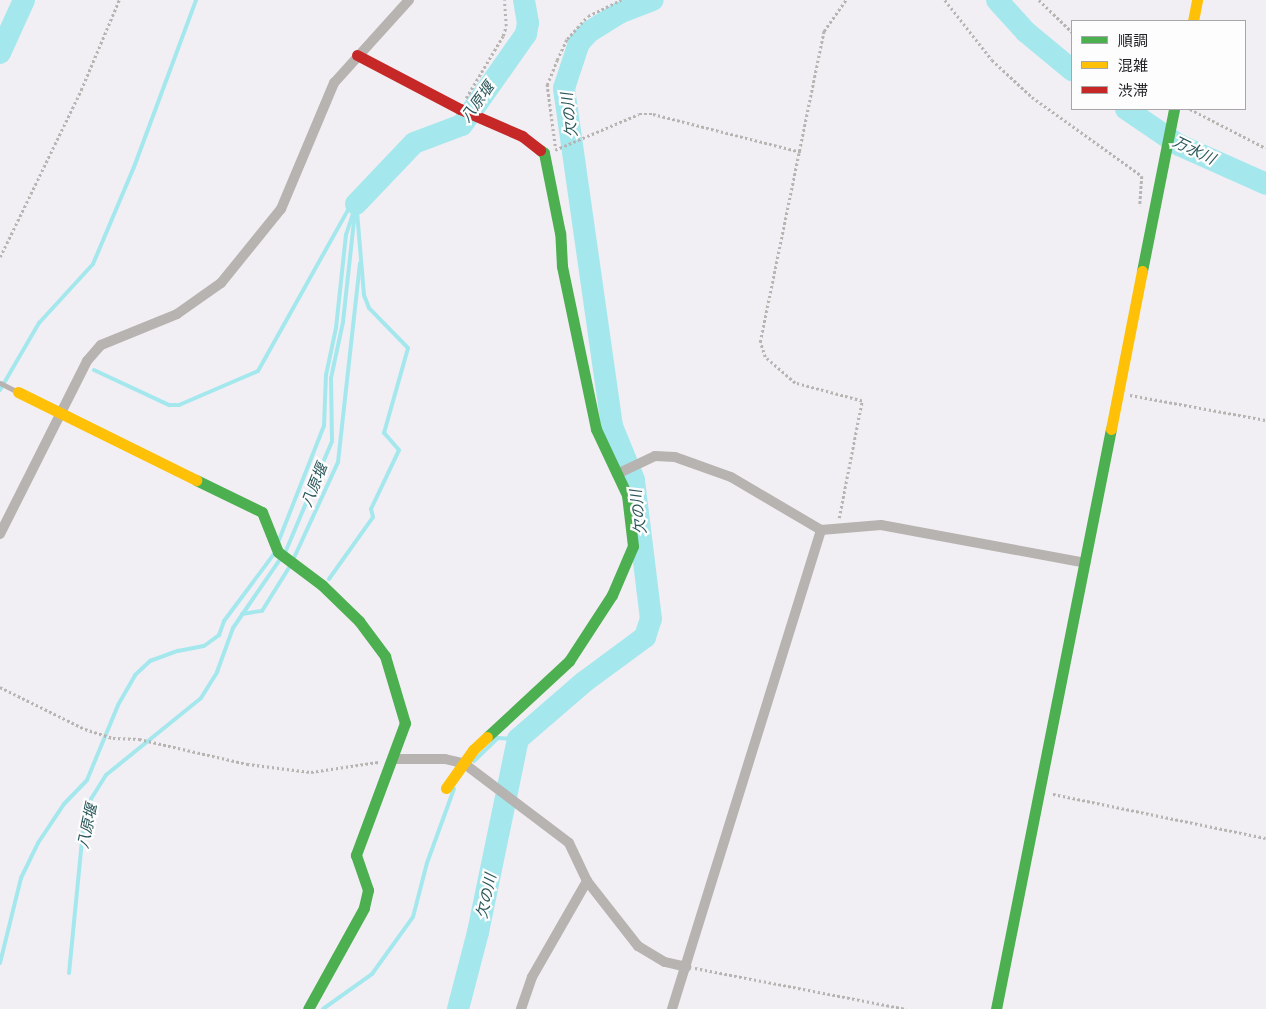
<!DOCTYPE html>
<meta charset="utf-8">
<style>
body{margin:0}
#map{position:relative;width:1266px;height:1009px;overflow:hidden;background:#f2eff4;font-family:"IBM Plex Serif","Noto Sans JP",serif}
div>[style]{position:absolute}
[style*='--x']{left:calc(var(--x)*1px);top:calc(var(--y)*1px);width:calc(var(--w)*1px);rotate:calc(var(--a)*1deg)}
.stream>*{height:4px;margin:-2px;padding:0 2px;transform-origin:2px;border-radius:2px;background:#a4e8ee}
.river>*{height:22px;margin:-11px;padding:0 11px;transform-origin:11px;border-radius:11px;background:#a4e8ee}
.path>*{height:2.5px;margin-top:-1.25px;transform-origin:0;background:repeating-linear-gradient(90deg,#b7b4b2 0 2.5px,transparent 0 5px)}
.lane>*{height:5px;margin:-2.5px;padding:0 2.5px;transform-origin:2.5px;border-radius:2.5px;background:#b7b3b0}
.street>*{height:10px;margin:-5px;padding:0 5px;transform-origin:5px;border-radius:5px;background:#b7b3b0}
.fast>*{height:11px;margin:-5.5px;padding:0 5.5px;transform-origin:5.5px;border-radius:5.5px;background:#4caf50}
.slow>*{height:11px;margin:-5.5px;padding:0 5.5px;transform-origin:5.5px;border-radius:5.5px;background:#ffc107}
.jam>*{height:11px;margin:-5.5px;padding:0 5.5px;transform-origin:5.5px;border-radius:5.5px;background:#c62828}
span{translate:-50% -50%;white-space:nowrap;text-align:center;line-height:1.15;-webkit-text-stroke:4.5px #fefdfe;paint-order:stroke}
.water-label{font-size:15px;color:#2a575a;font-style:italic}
.legend{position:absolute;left:1071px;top:20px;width:175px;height:90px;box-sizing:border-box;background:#fefdfe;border:1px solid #a6a5a7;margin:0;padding:6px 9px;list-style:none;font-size:15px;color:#232224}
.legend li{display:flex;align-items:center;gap:10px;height:25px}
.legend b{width:25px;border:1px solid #a6a5a7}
</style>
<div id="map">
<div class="stream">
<div style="--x:94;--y:370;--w:83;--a:25"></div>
<div style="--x:169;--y:405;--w:10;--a:0"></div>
<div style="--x:179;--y:405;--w:86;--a:-23.3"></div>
<div style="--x:258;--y:371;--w:184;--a:-60.8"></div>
<div style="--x:348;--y:210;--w:10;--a:-37"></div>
<div style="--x:0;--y:390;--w:78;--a:-59.8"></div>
<div style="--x:39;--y:323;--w:80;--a:-47.5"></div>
<div style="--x:93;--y:264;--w:105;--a:-67.1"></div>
<div style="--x:134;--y:167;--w:178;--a:-69.6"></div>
<div style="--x:279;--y:540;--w:123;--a:-68.5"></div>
<div style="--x:324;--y:426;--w:51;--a:-87.8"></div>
<div style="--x:326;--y:375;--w:48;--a:-78"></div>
<div style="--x:336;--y:328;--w:94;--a:-83.9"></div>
<div style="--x:346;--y:235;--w:33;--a:-72"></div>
<div style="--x:285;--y:553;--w:121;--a:-67.2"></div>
<div style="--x:332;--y:441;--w:63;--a:-90.9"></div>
<div style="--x:331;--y:378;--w:57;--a:-77.9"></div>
<div style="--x:343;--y:322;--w:111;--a:-83.8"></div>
<div style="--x:293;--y:560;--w:108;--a:-65.3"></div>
<div style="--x:338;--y:462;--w:200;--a:-83.7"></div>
<div style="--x:329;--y:579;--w:76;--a:-54.6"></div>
<div style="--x:373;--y:517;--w:8;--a:-104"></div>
<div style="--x:371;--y:509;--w:65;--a:-64.6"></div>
<div style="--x:399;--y:450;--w:23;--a:-131"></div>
<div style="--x:384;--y:433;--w:88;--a:-74.2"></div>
<div style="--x:408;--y:348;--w:56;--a:-134.3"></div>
<div style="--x:369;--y:308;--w:14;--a:-111"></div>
<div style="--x:364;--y:295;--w:83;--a:-94.8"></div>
<div style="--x:242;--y:614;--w:20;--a:-9"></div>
<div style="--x:262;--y:611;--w:53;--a:-58.1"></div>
<div style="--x:474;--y:761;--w:33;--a:-44"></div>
<div style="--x:498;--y:738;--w:20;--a:3"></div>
<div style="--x:0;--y:963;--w:88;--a:-76.1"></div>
<div style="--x:21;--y:878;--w:39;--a:-64"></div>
<div style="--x:38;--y:843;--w:47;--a:-56.3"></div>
<div style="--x:64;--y:804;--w:33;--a:-46"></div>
<div style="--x:87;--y:780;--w:81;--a:-67.5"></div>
<div style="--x:118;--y:705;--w:34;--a:-60"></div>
<div style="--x:135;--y:675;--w:21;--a:-43"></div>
<div style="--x:150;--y:661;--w:30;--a:-20"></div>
<div style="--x:178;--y:651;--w:26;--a:-11"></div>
<div style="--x:204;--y:646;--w:19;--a:-36"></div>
<div style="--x:219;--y:635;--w:15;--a:-70"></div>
<div style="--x:224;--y:621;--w:84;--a:-53.3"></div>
<div style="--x:69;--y:973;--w:145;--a:-84.4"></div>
<div style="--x:83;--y:829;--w:31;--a:-75"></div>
<div style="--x:91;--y:799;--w:28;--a:-58"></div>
<div style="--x:106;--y:775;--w:122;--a:-39"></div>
<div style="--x:201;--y:698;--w:31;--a:-58"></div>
<div style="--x:217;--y:672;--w:47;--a:-70"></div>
<div style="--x:233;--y:628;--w:85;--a:-55.6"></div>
<div style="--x:323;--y:1009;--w:60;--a:-35.5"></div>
<div style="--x:372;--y:974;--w:70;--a:-54.3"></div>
<div style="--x:413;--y:917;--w:56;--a:-75.5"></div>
<div style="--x:427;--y:863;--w:79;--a:-70"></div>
</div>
<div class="river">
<div style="--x:997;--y:0;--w:43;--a:47.8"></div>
<div style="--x:1026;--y:32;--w:60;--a:39.6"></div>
<div style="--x:0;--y:53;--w:58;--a:-65.6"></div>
<div style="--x:1126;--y:109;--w:64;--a:34.2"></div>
<div style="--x:1179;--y:145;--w:95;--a:24.1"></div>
<div style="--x:356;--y:204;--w:84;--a:-46.4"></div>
<div style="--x:414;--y:143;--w:51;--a:-20.6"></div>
<div style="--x:462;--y:125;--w:111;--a:-54.9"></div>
<div style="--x:526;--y:34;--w:11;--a:-80"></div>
<div style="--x:528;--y:23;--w:23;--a:-100"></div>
<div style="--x:458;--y:1009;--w:80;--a:-75.4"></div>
<div style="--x:478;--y:932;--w:197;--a:-78.3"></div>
<div style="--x:518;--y:739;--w:87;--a:-40.8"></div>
<div style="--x:584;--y:682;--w:76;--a:-36.4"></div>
<div style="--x:645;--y:637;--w:19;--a:-72"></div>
<div style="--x:651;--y:619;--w:140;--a:-97"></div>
<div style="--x:634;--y:480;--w:58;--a:-112.2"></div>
<div style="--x:612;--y:426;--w:341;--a:-98.1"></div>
<div style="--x:564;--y:88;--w:47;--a:-71.6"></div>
<div style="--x:579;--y:43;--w:15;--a:-48"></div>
<div style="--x:589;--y:32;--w:36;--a:-32"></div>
<div style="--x:619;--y:13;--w:36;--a:-21"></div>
</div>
<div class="path">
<div style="--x:945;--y:0;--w:76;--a:51.9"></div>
<div style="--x:992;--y:60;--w:54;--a:42.8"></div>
<div style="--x:1032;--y:97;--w:135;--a:35.7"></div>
<div style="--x:1142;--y:176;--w:30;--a:94"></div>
<div style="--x:1039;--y:0;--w:46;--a:44.1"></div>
<div style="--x:466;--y:98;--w:72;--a:-59.2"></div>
<div style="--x:503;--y:36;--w:10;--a:-73"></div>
<div style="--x:506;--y:26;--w:26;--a:-94"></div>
<div style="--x:1190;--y:109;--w:85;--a:27.2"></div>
<div style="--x:555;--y:146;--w:62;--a:-97.5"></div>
<div style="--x:547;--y:85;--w:27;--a:-68"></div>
<div style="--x:557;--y:60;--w:23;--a:-65"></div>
<div style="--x:567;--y:39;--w:31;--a:-48"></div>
<div style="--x:588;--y:16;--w:37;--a:-26"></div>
<div style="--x:555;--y:150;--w:91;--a:-23.2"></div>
<div style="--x:639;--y:114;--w:14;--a:0"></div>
<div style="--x:653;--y:114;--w:153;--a:14.4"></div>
<div style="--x:0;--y:257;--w:186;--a:-64.1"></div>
<div style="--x:81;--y:90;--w:98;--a:-67.1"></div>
<div style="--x:1130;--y:395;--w:138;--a:10.4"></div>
<div style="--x:839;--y:518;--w:119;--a:-78.9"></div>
<div style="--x:862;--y:401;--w:69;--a:-165"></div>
<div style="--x:795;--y:383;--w:40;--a:-139"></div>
<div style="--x:765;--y:357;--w:16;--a:-108"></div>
<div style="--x:760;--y:342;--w:318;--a:-78.4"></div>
<div style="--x:824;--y:31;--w:38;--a:-55"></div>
<div style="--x:0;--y:687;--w:95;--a:26.3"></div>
<div style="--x:85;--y:729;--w:29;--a:18"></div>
<div style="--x:113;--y:738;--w:26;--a:2"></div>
<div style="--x:139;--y:739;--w:111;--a:13"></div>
<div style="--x:247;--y:764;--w:64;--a:7.1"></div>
<div style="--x:311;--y:772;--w:68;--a:-8.5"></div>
<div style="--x:1053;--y:794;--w:217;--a:11.7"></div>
<div style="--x:695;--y:968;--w:215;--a:11"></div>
</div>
<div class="lane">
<div style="--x:0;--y:383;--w:20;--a:27"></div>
</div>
<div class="street">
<div style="--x:617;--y:474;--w:42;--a:-25.3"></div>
<div style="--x:655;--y:456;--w:20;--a:3"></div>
<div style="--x:675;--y:457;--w:59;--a:19.7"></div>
<div style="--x:731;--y:477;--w:104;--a:30.5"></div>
<div style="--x:821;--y:530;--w:60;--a:-4.8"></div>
<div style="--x:881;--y:525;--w:208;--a:10.5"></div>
<div style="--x:0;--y:534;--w:194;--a:-63.3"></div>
<div style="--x:87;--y:361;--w:21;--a:-49"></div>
<div style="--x:101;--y:345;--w:82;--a:-22.2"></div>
<div style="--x:177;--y:314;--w:54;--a:-35.2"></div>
<div style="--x:221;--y:283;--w:95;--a:-51"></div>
<div style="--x:281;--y:209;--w:137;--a:-67.2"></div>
<div style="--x:334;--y:83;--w:112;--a:-47.9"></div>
<div style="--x:394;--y:759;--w:51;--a:0"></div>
<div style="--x:445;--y:759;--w:17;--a:13"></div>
<div style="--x:466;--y:765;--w:129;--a:37.1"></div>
<div style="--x:569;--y:843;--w:42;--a:64.7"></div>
<div style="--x:587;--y:881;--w:83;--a:51.9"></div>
<div style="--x:638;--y:946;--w:31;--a:31"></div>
<div style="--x:665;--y:962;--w:22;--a:13"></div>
<div style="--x:521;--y:1009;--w:34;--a:-71"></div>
<div style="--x:532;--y:977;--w:111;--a:-60.2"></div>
<div style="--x:672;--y:1009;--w:502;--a:-72.72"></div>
</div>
<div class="fast">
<div style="--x:1142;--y:271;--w:165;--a:-78.8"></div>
<div style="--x:196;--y:480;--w:73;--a:25.9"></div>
<div style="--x:262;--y:512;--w:43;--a:68.2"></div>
<div style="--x:278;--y:552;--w:55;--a:36.9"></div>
<div style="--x:322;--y:585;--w:52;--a:44.2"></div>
<div style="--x:359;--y:621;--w:44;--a:53.4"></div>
<div style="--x:385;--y:656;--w:70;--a:73.4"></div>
<div style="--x:405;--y:723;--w:141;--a:110.4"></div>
<div style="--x:356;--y:855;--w:37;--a:71"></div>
<div style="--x:368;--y:890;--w:18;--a:103"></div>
<div style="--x:364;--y:908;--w:115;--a:119"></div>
<div style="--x:487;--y:737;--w:112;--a:-42.8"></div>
<div style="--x:569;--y:661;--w:79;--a:-56.9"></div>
<div style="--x:612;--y:595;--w:53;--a:-66.8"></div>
<div style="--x:633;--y:546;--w:51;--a:-96.7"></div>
<div style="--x:627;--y:495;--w:73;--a:-115.2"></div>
<div style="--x:596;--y:429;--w:167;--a:-101.8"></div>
<div style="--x:562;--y:266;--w:33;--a:-93"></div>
<div style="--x:560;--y:233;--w:82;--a:-101.3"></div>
<div style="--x:544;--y:153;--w:5;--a:-143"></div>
<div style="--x:996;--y:1009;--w:591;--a:-78.79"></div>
</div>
<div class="slow">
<div style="--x:1193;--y:21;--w:21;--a:-79"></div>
<div style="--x:18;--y:392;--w:199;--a:26.3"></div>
<div style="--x:1111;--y:429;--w:161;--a:-78.9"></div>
<div style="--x:446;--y:788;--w:47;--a:-54.6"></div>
<div style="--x:473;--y:750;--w:19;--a:-43"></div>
</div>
<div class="jam">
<div style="--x:357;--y:55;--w:116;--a:27.7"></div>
<div style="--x:460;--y:109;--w:68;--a:23.5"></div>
<div style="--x:522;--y:136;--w:23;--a:38"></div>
</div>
<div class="water-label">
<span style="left:477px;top:102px;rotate:-54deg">八原堰</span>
<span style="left:569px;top:115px;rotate:-97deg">欠の川</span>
<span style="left:1194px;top:150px;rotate:26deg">万水川</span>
<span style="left:314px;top:485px;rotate:-68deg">八原堰</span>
<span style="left:638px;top:512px;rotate:-97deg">欠の川</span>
<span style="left:87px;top:826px;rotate:-78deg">八原堰</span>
<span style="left:486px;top:896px;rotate:-78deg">欠の川</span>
</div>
<ul class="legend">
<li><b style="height:6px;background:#4caf50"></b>順調</li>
<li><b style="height:6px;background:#ffc107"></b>混雑</li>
<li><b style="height:6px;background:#c62828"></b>渋滞</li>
</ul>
</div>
